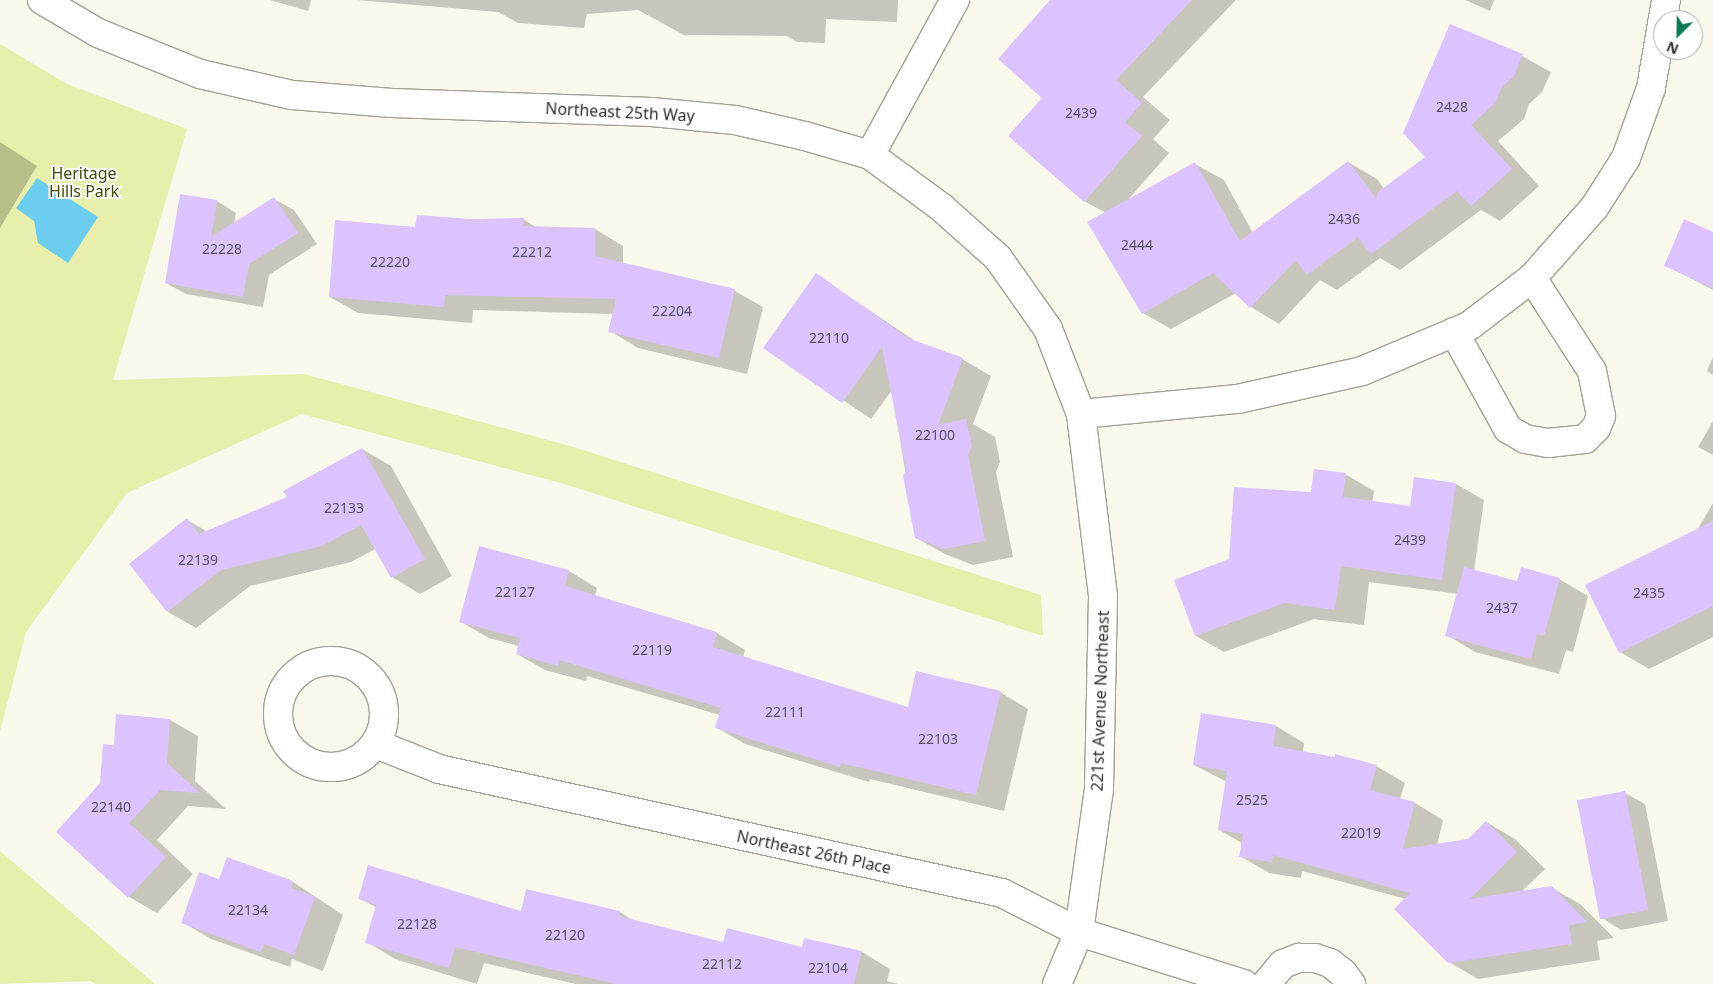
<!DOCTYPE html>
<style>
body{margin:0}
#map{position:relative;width:1713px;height:984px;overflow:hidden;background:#faf7ed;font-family:"Noto Sans",sans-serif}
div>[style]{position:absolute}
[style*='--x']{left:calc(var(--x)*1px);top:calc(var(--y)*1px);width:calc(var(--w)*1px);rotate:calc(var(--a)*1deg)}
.green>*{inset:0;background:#e8eeab}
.water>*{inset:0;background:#6dcdef}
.shadow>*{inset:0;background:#0003}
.building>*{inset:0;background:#dbc4fd;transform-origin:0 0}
.roads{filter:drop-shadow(1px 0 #a4a198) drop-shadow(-1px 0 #a4a198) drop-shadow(0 1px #a4a198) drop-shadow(0 -1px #a4a198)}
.street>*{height:28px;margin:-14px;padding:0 14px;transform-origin:14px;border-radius:14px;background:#fff}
.street>.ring{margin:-14px;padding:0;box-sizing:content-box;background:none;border:28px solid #fff;border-radius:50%}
span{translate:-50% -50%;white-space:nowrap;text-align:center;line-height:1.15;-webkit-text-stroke:4px #fff;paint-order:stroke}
.number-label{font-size:14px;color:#5a535f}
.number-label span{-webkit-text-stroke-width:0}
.street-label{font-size:16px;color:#2f2d2a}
.park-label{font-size:16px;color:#45480a}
.north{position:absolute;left:1653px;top:10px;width:50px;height:50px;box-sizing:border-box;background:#fff;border:1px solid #acabaa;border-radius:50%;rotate:203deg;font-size:14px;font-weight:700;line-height:20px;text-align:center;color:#2f2d2a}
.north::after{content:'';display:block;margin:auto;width:18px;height:22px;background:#0a7853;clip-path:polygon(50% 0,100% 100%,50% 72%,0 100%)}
</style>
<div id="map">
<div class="green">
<div style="clip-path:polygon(0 44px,67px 84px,187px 129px,113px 380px,304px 374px,570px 446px,1041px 595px,1043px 636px,561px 483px,302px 414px,127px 493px,26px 632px,0 731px)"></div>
<div style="clip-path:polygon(0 851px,155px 984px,95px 984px,91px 981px,0 984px)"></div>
</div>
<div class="water">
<div style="clip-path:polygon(37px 178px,98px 217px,68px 263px,38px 243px,34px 221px,16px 208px)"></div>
</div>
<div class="shadow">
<div style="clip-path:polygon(270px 0,311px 0,308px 11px)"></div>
<div style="clip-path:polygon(357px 0,898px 0,897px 22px,826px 19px,825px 43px,797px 42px,787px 36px,684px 35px,638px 10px,587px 14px,584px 28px,518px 23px,498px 12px)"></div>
<div style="clip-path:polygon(1063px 0,1236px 0,1143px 97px,1170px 120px,1153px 139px,1169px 153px,1127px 201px,1195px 164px,1224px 180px,1253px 233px,1348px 162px,1377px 179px,1384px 189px,1427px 157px,1450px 26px,1522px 56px,1551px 72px,1542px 92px,1529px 104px,1524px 119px,1498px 141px,1539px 186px,1500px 221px,1481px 210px,1400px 270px,1380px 258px,1337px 290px,1320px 280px,1279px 324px,1251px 307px,1236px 293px,1171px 329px,1143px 313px,1106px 213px,1084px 201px,1043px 98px)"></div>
<div style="clip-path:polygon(1465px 0,1494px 0,1490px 11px)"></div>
<div style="clip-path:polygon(0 142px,37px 166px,0 228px)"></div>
<div style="clip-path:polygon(274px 199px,294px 210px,317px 244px,269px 275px,263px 307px,186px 294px,166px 283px,217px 201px,236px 213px,234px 224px)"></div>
<div style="clip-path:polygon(523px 219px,537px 228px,595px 229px,623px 246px,623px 264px,735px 291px,763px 307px,747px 374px,638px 348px,610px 331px,614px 314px,473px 310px,472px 323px,358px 313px,330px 297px,416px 228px,471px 220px)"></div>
<div style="clip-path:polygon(1713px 233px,1713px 290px,1665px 265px)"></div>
<div style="clip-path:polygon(817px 275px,918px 343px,962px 359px,991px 376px,973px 424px,995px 437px,1000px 462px,996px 472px,1013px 557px,973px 565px,945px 554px,916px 538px,892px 390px,871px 419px,765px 347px)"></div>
<div style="clip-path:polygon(1713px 357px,1713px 375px,1707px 371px)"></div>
<div style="clip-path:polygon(1713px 421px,1713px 455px,1698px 447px)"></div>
<div style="clip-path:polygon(362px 449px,391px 466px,452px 576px,420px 594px,392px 577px,375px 549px,351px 562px,250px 586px,196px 628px,168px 612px,131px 564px,187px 520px,208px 532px,288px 498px)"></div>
<div style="clip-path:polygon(1345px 474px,1374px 491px,1372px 503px,1411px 508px,1456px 484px,1484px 500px,1474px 571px,1518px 583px,1559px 579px,1588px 596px,1573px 652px,1566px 650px,1559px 674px,1475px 652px,1447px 635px,1458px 594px,1369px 582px,1364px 625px,1314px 619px,1224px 652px,1196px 636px,1230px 560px,1312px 494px)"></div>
<div style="clip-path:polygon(1713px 503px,1713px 545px,1695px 534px)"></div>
<div style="clip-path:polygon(1713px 564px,1713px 637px,1649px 669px,1620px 652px,1586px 586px)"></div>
<div style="clip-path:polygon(569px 571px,597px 588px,595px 596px,717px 633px,745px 650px,743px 658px,909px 709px,1000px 692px,1028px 709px,1004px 811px,870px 779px,869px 782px,745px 744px,716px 727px,720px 715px,587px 676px,586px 681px,545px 670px,517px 654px,519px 646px,489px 638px,461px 622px)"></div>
<div style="clip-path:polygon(1202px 715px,1276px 726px,1304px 743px,1303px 753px,1376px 766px,1405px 783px,1400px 799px,1415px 803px,1443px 820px,1437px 845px,1468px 840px,1486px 822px,1515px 839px,1545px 869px,1521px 892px,1552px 888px,1580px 904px,1614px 938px,1597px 941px,1600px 960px,1478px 979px,1449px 962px,1406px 899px,1302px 871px,1301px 878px,1269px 873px,1240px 856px,1242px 843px,1219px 830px,1227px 782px,1194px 765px)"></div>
<div style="clip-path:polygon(170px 720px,198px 736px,195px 781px,226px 809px,188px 806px,157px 840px,193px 874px,157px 913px,129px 897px,101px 784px)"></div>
<div style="clip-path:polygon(1625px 793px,1645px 804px,1668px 921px,1621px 930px,1602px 918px)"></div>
<div style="clip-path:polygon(228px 859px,293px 882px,343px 915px,323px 971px,292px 959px,290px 967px,211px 939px,182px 922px,220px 881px)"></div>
<div style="clip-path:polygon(359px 898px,522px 913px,620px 912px,634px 921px,724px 943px,862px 952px,890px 969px,887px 981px,898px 984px,576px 984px,484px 963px,477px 984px,395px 959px,367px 942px,377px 908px)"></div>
</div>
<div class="building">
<div style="clip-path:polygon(1050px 0,1192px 0,1116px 80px,1142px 103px,1125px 122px,1142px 136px,1084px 202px,1008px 136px,1042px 98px,998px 59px)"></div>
<div style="clip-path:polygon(1450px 24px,1523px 54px,1514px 76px,1501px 88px,1495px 103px,1471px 125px,1512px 169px,1471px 206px,1457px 191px,1371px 254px,1358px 237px,1307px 275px,1296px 260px,1250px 308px,1213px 273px,1142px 314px,1087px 222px,1195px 162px,1240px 241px,1348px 161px,1376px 198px,1378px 192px,1425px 157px,1403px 133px)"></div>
<div style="clip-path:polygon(180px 194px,217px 200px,211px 237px,274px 197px,298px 233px,249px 264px,243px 297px,165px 283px)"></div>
<div style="clip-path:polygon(417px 215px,471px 219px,524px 218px,523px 226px,595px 228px,595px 256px,735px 289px,719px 358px,608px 332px,616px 299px,445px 295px,444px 307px,329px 297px,335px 220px,415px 227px)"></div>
<div style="clip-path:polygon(1684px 219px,1713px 232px,1713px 288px,1664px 266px)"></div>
<div style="clip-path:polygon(816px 273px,908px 338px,963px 358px,938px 425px,966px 419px,972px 446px,968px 455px,985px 541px,944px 549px,915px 538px,903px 476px,906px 469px,882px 347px,842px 403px,763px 348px)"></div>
<div style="clip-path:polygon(362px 448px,425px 559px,391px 578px,361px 525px,322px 546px,221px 570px,167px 612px,129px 564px,187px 518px,199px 534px,287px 497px,283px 491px)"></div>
<div style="clip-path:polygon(1314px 469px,1346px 473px,1343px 497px,1410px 506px,1414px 477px,1456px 483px,1442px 580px,1341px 566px,1335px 610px,1285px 603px,1195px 636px,1174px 580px,1229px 559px,1234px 487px,1311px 492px)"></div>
<div style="clip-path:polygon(1713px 521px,1713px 606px,1619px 653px,1585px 585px)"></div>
<div style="clip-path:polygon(479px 546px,569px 570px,565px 586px,717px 632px,713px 647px,908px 707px,916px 671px,1001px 691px,976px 795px,841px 763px,840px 767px,715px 728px,721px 708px,559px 660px,558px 666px,516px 654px,520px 638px,459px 622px)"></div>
<div style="clip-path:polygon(1464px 567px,1517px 581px,1521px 567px,1560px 578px,1544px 636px,1537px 634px,1531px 659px,1445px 636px)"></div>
<div style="clip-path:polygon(1201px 713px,1276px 725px,1273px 746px,1335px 757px,1335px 754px,1377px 765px,1370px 790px,1415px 802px,1403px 849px,1468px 839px,1486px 821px,1517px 852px,1470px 899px,1552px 886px,1587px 922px,1569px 925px,1572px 944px,1448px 963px,1394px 909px,1410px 893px,1273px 855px,1272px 862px,1239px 857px,1243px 834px,1218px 830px,1227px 771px,1193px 765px)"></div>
<div style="clip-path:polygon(116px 714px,170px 719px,167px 763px,200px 793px,160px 790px,129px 823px,166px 857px,128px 898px,56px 832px,100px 783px,103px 744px,114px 745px)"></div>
<div style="left:1625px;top:791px;width:121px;height:49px;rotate:79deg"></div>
<div style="clip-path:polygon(227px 857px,293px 881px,291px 888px,315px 897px,294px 955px,264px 944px,261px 952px,181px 923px,199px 872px,219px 879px)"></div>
<div style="clip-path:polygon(368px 865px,521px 911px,526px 889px,620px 911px,619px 916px,723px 942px,727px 928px,802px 947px,804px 938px,862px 951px,854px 984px,616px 984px,455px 947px,449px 968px,365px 943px,376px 905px,358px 899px)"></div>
</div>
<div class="roads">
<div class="street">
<div style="--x:42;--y:0;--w:65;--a:30.5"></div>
<div style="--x:98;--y:33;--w:110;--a:21.9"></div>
<div style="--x:200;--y:74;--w:94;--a:12.9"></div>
<div style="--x:292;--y:95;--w:100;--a:4.6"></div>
<div style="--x:392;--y:103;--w:260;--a:2"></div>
<div style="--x:652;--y:112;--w:83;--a:5.5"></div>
<div style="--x:735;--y:120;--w:72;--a:12.9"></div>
<div style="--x:805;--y:136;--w:68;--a:16.3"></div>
<div style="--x:870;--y:155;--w:88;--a:36.2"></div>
<div style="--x:941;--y:207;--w:76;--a:41.8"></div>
<div style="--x:998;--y:258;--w:87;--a:54.8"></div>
<div style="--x:1048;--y:329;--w:91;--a:68.8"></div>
<div style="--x:1081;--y:414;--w:184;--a:83.1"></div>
<div style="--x:1103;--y:597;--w:192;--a:91.2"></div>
<div style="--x:1099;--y:789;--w:144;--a:98"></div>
<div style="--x:1079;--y:932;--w:56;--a:112.9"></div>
<div style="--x:870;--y:155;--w:177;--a:-61.3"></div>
<div style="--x:1454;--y:332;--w:111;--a:60.9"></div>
<div style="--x:1508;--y:429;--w:20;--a:30"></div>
<div style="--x:1525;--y:439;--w:23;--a:10"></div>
<div style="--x:1548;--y:443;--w:37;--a:-6"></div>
<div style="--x:1585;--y:439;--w:16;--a:-45"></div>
<div style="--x:1596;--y:428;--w:13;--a:-67"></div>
<div style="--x:1601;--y:416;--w:46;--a:-101.3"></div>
<div style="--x:1592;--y:371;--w:111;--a:-122.8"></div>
<div style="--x:1081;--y:414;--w:158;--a:-5.5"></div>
<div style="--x:1238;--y:399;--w:127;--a:-12.7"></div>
<div style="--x:1362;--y:371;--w:116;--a:-22.8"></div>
<div style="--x:1469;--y:326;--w:79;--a:-37.3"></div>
<div style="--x:1532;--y:278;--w:94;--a:-48.5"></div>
<div style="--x:1594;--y:208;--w:59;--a:-57.4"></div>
<div style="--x:1626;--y:158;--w:74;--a:-70.3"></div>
<div style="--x:1651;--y:88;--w:89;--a:-80.3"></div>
<div class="ring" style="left:278px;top:661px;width:78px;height:78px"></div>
<div style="--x:376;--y:744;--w:68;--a:21.6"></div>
<div style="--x:439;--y:769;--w:576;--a:12.42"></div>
<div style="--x:1002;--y:893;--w:86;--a:26.9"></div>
<div style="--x:1079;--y:932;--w:173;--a:17.5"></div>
<div style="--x:1266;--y:984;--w:26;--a:-50"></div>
<div style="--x:1283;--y:964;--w:17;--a:-21"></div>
<div style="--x:1299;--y:958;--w:16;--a:0"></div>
<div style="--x:1315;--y:958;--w:16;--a:18"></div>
<div style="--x:1330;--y:963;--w:16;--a:38"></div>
<div style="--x:1343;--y:973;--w:14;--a:54"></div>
</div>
</div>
<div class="number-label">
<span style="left:1452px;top:107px">2428</span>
<span style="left:1081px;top:113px">2439</span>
<span style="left:1344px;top:219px">2436</span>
<span style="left:1137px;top:245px">2444</span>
<span style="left:222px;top:249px">22228</span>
<span style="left:532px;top:252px">22212</span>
<span style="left:390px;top:262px">22220</span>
<span style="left:672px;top:311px">22204</span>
<span style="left:829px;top:338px">22110</span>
<span style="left:935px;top:435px">22100</span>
<span style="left:344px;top:508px">22133</span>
<span style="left:1410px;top:540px">2439</span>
<span style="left:198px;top:560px">22139</span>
<span style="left:515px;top:592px">22127</span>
<span style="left:1649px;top:593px">2435</span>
<span style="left:1502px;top:608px">2437</span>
<span style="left:652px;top:650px">22119</span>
<span style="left:785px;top:712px">22111</span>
<span style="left:938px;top:739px">22103</span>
<span style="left:1252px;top:800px">2525</span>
<span style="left:111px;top:807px">22140</span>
<span style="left:1361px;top:833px">22019</span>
<span style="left:248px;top:910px">22134</span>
<span style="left:417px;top:924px">22128</span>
<span style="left:565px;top:935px">22120</span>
<span style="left:722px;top:964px">22112</span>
<span style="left:828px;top:968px">22104</span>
</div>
<div class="street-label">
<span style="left:620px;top:112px;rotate:3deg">Northeast 25th Way</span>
<span style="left:1100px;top:701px;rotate:-88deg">221st Avenue Northeast</span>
<span style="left:814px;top:852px;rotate:12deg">Northeast 26th Place</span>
</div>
<div class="park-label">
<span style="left:84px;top:182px">Heritage<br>Hills Park</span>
</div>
<div class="north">N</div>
</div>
